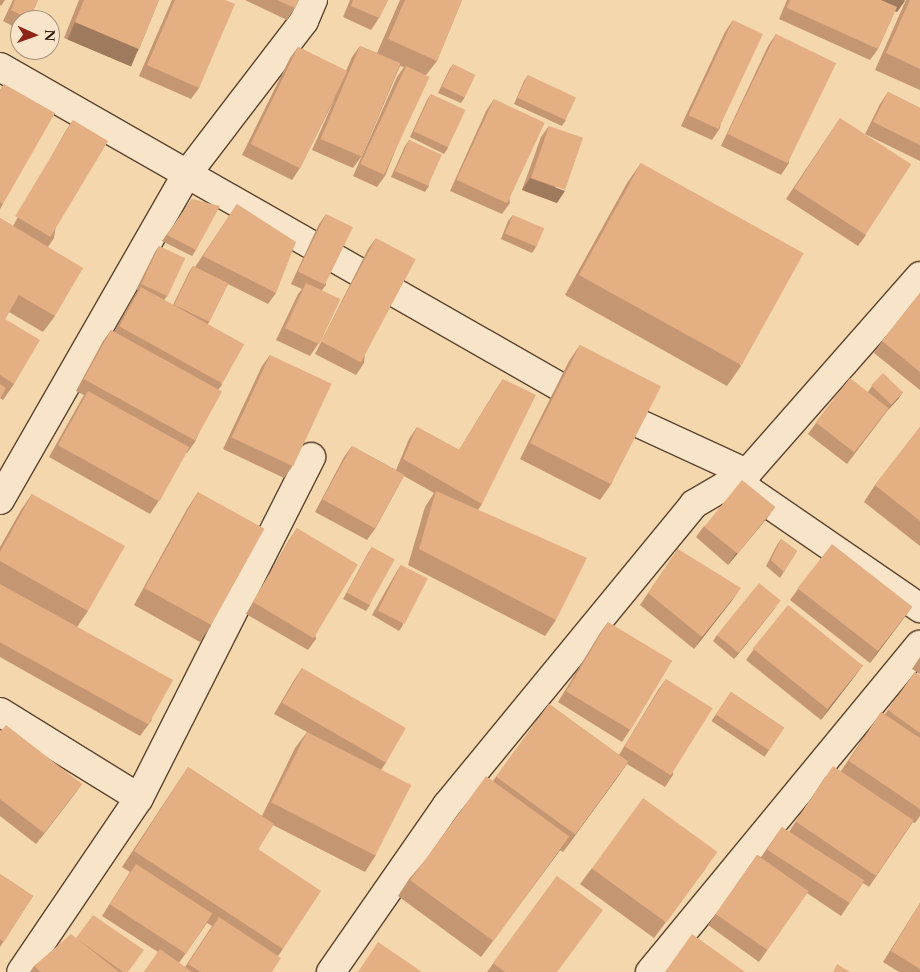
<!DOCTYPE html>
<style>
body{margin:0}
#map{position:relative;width:920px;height:972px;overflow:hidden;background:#f4d7ac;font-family:Cardo,serif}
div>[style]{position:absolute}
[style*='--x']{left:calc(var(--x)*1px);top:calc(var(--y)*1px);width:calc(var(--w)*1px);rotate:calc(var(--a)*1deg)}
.roads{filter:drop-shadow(1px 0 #5c4430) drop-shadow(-1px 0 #5c4430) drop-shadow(0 1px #5c4430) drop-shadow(0 -1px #5c4430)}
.minor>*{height:28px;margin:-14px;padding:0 14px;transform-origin:14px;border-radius:14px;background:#f8e5c9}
.wall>*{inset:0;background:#c59672;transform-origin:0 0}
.shaded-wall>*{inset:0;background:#a07a5c;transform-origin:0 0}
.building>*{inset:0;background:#e5af84;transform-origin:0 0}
span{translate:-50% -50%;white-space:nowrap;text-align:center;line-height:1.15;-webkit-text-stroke:4.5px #f8e5c9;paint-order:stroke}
.north{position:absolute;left:10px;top:10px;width:50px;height:50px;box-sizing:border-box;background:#f8e5c9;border:1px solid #a5917b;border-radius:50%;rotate:92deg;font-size:14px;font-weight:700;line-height:20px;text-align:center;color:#291306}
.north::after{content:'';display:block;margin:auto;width:18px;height:22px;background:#8f2418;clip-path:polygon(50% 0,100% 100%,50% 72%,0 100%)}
</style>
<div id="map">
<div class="roads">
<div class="minor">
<div style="--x:0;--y:67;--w:647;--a:29.73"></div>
<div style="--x:562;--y:388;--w:204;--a:24.7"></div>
<div style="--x:744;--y:487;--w:214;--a:34.5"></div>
<div style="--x:0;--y:500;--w:376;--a:-60.2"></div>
<div style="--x:187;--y:174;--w:193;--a:-52.6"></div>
<div style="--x:304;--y:21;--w:23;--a:-67"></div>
<div style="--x:0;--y:712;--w:163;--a:31.7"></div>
<div style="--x:139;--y:798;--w:210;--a:124.1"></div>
<div style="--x:139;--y:798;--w:382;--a:-63.2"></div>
<div style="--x:331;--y:972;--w:203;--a:-55.2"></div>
<div style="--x:447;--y:805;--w:389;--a:-50.6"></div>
<div style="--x:694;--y:504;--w:61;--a:-30.3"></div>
<div style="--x:747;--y:473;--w:262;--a:-48.7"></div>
<div style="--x:650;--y:972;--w:424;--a:-50.5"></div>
</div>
</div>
<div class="wall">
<div style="clip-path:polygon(0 0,5px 0,1px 6px,0 5px)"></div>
<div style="clip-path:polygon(13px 0,38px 0,29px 20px,20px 20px,20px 30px,3px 21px)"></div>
<div style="clip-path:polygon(79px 0,159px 0,139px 49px,128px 65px,64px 38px)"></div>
<div style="clip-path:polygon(172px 0,225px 0,199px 88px,191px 99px,139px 76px)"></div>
<div style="clip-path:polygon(245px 0,299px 0,295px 8px,287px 20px)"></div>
<div style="clip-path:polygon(350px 0,388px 0,379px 18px,371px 30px,343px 17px)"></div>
<div style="clip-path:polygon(400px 0,462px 0,437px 61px,426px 75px,385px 176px,377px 187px,353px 176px,397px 77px,404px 67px,400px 66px,361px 157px,353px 168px,312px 150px,335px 98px,300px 168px,292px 180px,242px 155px,290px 58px,298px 47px,346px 71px,352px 57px,360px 46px,377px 53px)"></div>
<div style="clip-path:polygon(787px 0,905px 0,897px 12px,895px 11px,878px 49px,870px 60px,779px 19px)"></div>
<div style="clip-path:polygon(906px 0,920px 0,920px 90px,875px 70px)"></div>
<div style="clip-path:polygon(733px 20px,720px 128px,712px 140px,681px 126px,725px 32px)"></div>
<div style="clip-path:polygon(776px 34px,789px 163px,781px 175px,721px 146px,768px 46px)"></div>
<div style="clip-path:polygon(453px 64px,465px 97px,461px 103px,438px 93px,449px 70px)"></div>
<div style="clip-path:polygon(528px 75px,566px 120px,562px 126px,514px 104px,524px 81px)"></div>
<div style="clip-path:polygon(4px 84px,3px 204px,0 209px,0 90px)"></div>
<div style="clip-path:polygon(888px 92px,920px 108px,920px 161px,865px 134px,880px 104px)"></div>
<div style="clip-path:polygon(431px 94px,448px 148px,444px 154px,410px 137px,427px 100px)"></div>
<div style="clip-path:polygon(494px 99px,510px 203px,502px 214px,450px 191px,486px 111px)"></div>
<div style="clip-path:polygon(840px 118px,866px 235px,858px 246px,786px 199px)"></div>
<div style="clip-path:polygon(73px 120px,54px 238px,48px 247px,55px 316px,43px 332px,9px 312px,5px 319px,14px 384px,3px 400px,0 398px,0 399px,0 218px,13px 226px,65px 132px)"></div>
<div style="clip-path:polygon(549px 126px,557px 203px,522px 190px,541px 137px)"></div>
<div style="clip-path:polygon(409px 140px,429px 186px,425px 192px,391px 177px,405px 146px)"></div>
<div style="clip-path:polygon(641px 163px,741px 366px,727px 386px,565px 295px,627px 183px)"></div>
<div style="clip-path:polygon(192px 199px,196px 250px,192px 256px,162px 241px)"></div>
<div style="clip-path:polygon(237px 204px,276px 293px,268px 304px,228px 284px,208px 324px,222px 385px,218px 390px,195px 442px,187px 453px,186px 453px,158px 502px,150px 514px,49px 457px,80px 402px,84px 395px,76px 391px,103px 341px,111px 330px,114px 332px,133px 298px,138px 290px,136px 290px,155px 252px,159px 246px,167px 296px,164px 300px,173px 305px,189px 272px,193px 266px,195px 267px)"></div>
<div style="clip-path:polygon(326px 214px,326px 285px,322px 290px,318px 344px,310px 356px,276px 340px,298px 294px,302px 289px,291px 284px,318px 226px)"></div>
<div style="clip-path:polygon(513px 215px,536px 247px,532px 253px,501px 239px,508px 221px)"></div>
<div style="clip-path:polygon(376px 238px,364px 363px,356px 375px,315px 354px,368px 249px)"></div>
<div style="clip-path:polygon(920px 293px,920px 390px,874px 353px,882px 341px)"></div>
<div style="clip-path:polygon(580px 345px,612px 483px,600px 500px,520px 459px,569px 361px)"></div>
<div style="clip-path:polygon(270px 355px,292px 467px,284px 478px,223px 449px,262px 366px)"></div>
<div style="clip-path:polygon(503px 379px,482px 504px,478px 510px,556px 620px,545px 636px,408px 565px,425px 507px,434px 493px,404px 476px,375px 529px,367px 540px,315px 512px,344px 457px,352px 446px,396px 470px,409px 439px,417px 427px,459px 450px,495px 391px)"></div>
<div style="clip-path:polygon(872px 386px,899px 398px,888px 410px,847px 464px,808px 434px,816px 423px,868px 392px)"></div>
<div style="clip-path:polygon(920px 427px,920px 546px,864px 502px,875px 485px)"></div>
<div style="clip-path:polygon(198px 492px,211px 626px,200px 642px,134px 605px,187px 509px)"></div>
<div style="clip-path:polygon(32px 494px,88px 611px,77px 627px,152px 720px,140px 736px,0 657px,0 547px,21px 510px)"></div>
<div style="clip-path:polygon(767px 518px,728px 565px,696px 537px,704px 526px)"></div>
<div style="clip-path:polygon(297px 528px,316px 639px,308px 650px,246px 614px,289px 540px)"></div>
<div style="clip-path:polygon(781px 539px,797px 551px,780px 578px,766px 566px,777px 545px)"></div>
<div style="clip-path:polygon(372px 547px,370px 605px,366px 611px,343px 599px,368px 553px)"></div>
<div style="clip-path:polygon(678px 549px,733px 599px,694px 649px,640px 605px)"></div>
<div style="clip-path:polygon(401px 565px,403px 625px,399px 631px,372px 615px,397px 571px)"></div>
<div style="clip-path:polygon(798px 589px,912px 607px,870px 663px,790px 600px)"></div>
<div style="clip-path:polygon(776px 607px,734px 659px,713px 641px,717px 635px)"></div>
<div style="clip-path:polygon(608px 622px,630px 730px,622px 742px,558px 702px,600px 633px)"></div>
<div style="clip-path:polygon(754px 649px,863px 665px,821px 720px,746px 660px)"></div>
<div style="clip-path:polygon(920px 657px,920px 674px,912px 669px)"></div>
<div style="clip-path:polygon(evenodd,302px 668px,387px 761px,381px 770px,376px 855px,365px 872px,273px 825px,258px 849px,283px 949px,278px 956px,272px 972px,144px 972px,158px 952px,102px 916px,130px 872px,122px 867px,188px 767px,262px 816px,295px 748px,307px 732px,274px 714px,294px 680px,302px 668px,207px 923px,212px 926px,185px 967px,179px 963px,207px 923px)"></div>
<div style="clip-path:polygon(915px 672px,920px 676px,920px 816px,915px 823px,913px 822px,869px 887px,863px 883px,841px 916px,807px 893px,759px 962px,708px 925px,757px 855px,761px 857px,782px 827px,789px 832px,825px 777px,841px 771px,881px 712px,885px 714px)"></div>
<div style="clip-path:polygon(666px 679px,673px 775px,665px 787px,627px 764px,563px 852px,560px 850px,481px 957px,398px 896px,409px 879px,493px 781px,549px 704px,619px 755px,658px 690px)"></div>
<div style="left:731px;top:692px;width:64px;height:35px;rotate:34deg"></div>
<div style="clip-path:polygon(0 732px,82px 784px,36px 844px,0 816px)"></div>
<div style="clip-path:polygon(592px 868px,706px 868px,654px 938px,580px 884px)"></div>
<div style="clip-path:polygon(0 874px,33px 896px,0 947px)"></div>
<div style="clip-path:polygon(557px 876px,557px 972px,487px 972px)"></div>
<div style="clip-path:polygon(920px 903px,920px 972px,899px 972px,883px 962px)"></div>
<div style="clip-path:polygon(76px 938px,128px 972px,30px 972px,34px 966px)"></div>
</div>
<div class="shaded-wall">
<div style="clip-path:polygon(866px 0,903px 0,905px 1px,897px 12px)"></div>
<div style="left:75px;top:22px;width:69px;height:19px;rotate:23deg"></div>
<div style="clip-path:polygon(530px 178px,565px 191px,557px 203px,522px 190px)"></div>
<div style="clip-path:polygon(903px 392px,899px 398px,888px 410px,892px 404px)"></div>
<div style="clip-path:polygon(775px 507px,767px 518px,728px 565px,736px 553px)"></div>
<div style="clip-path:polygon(741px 588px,733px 599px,694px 649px,702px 637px)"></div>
<div style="clip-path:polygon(781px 601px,776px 607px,734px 659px,738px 653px)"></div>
<div style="clip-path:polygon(912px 607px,904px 618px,870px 663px,878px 651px)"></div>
<div style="clip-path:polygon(863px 665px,855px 676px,821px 720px,829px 708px)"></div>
<div style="clip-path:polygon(628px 762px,617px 778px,563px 852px,574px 836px)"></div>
<div style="clip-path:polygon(82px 784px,74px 795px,36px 844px,44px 833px)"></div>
<div style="clip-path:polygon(569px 837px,558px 853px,481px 957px,493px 941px)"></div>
</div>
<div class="building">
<div style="clip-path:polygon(15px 0,38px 0,29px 19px,11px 10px)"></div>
<div style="clip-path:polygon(84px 0,159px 0,139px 49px,75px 22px)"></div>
<div style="clip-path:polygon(175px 0,225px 0,235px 4px,199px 88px,147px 65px)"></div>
<div style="clip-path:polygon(277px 0,299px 0,295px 8px)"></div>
<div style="clip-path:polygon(353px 0,388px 0,379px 18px,351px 6px)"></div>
<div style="clip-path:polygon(405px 0,462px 0,437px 61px,388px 39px)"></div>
<div style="clip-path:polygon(790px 0,881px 0,897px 7px,878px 49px,787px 8px)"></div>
<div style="clip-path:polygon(910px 0,920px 0,920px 69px,886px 53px)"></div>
<div style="left:733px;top:20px;width:33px;height:105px;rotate:25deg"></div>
<div style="left:776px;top:34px;width:67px;height:111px;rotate:26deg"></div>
<div style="left:360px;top:46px;width:44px;height:101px;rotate:23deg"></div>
<div style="left:298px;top:47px;width:55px;height:108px;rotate:26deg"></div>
<div style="left:453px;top:64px;width:25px;height:25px;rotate:26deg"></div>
<div style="left:406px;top:66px;width:26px;height:108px;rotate:25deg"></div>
<div style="left:528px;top:75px;width:53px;height:25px;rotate:25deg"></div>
<div style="clip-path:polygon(4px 84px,55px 113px,3px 204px,0 202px,0 91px)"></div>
<div style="clip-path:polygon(888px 92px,920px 108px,920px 145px,873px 122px)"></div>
<div style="left:431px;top:94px;width:38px;height:41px;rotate:25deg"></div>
<div style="left:494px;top:99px;width:56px;height:89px;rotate:25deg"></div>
<div style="left:840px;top:118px;width:85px;height:84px;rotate:33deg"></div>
<div style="left:73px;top:120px;width:41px;height:112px;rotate:31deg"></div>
<div style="left:549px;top:126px;width:36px;height:55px;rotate:19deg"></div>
<div style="left:409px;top:140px;width:36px;height:34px;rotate:24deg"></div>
<div style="left:641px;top:163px;width:186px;height:128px;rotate:29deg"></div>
<div style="clip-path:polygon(192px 199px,220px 206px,196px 250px,167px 235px)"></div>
<div style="clip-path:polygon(237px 204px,296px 242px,276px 293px,203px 256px)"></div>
<div style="left:326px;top:214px;width:30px;height:64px;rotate:26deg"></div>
<div style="left:513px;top:215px;width:34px;height:20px;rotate:23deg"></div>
<div style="clip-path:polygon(0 218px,83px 268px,55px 316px,19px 295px,5px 319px,40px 340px,14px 384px,0 375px)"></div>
<div style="left:376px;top:238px;width:45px;height:117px;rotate:28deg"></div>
<div style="left:159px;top:246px;width:29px;height:42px;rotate:25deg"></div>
<div style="left:193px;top:266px;width:39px;height:43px;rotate:26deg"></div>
<div style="left:306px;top:283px;width:38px;height:50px;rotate:25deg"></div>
<div style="left:141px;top:287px;width:118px;height:45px;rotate:29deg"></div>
<div style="clip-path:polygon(920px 293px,920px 372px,882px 341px)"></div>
<div style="left:111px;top:330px;width:127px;height:56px;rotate:29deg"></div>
<div style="left:580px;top:345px;width:91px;height:110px;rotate:27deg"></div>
<div style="left:270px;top:355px;width:68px;height:91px;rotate:25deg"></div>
<div style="left:883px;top:373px;width:28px;height:17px;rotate:44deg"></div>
<div style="left:850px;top:378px;width:49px;height:56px;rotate:38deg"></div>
<div style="clip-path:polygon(503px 379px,536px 395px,482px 504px,403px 459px,417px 427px,459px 450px)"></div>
<div style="clip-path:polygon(0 384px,6px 388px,0 399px)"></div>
<div style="left:88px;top:391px;width:116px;height:62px;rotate:29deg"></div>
<div style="clip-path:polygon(920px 427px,920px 521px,875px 485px)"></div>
<div style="left:352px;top:446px;width:60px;height:61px;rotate:29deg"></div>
<div style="left:742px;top:480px;width:43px;height:60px;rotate:39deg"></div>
<div style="clip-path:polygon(436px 491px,587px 558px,556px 620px,419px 549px)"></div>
<div style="left:198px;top:492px;width:76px;height:110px;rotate:29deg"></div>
<div style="clip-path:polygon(32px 494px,125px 546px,88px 611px,0 561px,0 552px)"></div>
<div style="left:297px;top:528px;width:71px;height:86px;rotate:31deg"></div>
<div style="clip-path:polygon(781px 539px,797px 551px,784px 572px,771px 560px)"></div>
<div style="left:832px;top:544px;width:102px;height:56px;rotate:38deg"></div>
<div style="left:372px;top:547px;width:26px;height:52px;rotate:29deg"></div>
<div style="clip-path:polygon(678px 549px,741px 588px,702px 637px,648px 593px)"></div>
<div style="left:401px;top:565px;width:30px;height:51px;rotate:27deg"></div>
<div style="left:759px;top:583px;width:28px;height:67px;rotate:39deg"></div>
<div style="left:0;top:584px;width:198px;height:51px;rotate:29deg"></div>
<div style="left:788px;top:605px;width:96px;height:56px;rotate:39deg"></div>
<div style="left:608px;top:622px;width:75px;height:81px;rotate:31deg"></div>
<div style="left:302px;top:668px;width:120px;height:40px;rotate:30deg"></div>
<div style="clip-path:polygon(915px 672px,920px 676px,920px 733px,888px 710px)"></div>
<div style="left:666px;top:679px;width:55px;height:79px;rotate:32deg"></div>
<div style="left:731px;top:692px;width:64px;height:27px;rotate:34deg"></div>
<div style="left:549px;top:704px;width:98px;height:90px;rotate:36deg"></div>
<div style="clip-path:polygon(881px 712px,920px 738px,920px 809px,849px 761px)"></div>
<div style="clip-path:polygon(6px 725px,82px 784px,44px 833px,0 799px,0 732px)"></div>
<div style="left:307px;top:732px;width:117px;height:79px;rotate:27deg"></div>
<div style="left:833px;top:766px;width:97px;height:67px;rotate:34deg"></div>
<div style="clip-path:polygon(188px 767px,274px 824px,258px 849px,321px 891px,283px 949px,134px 851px)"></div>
<div style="left:486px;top:776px;width:103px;height:129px;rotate:36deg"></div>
<div style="left:643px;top:798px;width:92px;height:87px;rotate:36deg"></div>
<div style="left:782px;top:827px;width:98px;height:27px;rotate:33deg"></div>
<div style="left:757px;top:855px;width:63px;height:72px;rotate:35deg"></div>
<div style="left:136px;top:864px;width:91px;height:48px;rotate:33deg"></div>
<div style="clip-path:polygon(0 874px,33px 896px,4px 942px,0 939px)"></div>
<div style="clip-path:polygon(557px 876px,603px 910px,557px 972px,505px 972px,493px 963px)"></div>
<div style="clip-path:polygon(920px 903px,920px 969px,891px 951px)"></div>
<div style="clip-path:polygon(93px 915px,144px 950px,128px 972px,123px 972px,76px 938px)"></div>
<div style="clip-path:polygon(219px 917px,281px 958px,272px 972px,201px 972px,188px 964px)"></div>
<div style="clip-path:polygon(71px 934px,119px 972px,41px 972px,34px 966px)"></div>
<div style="clip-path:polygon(692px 934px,745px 972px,665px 972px)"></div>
<div style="clip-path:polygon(378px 942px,422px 972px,358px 972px)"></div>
<div style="clip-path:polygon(160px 949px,192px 972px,144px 972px)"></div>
<div style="clip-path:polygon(837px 964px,850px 972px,833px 972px)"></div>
</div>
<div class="north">N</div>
</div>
